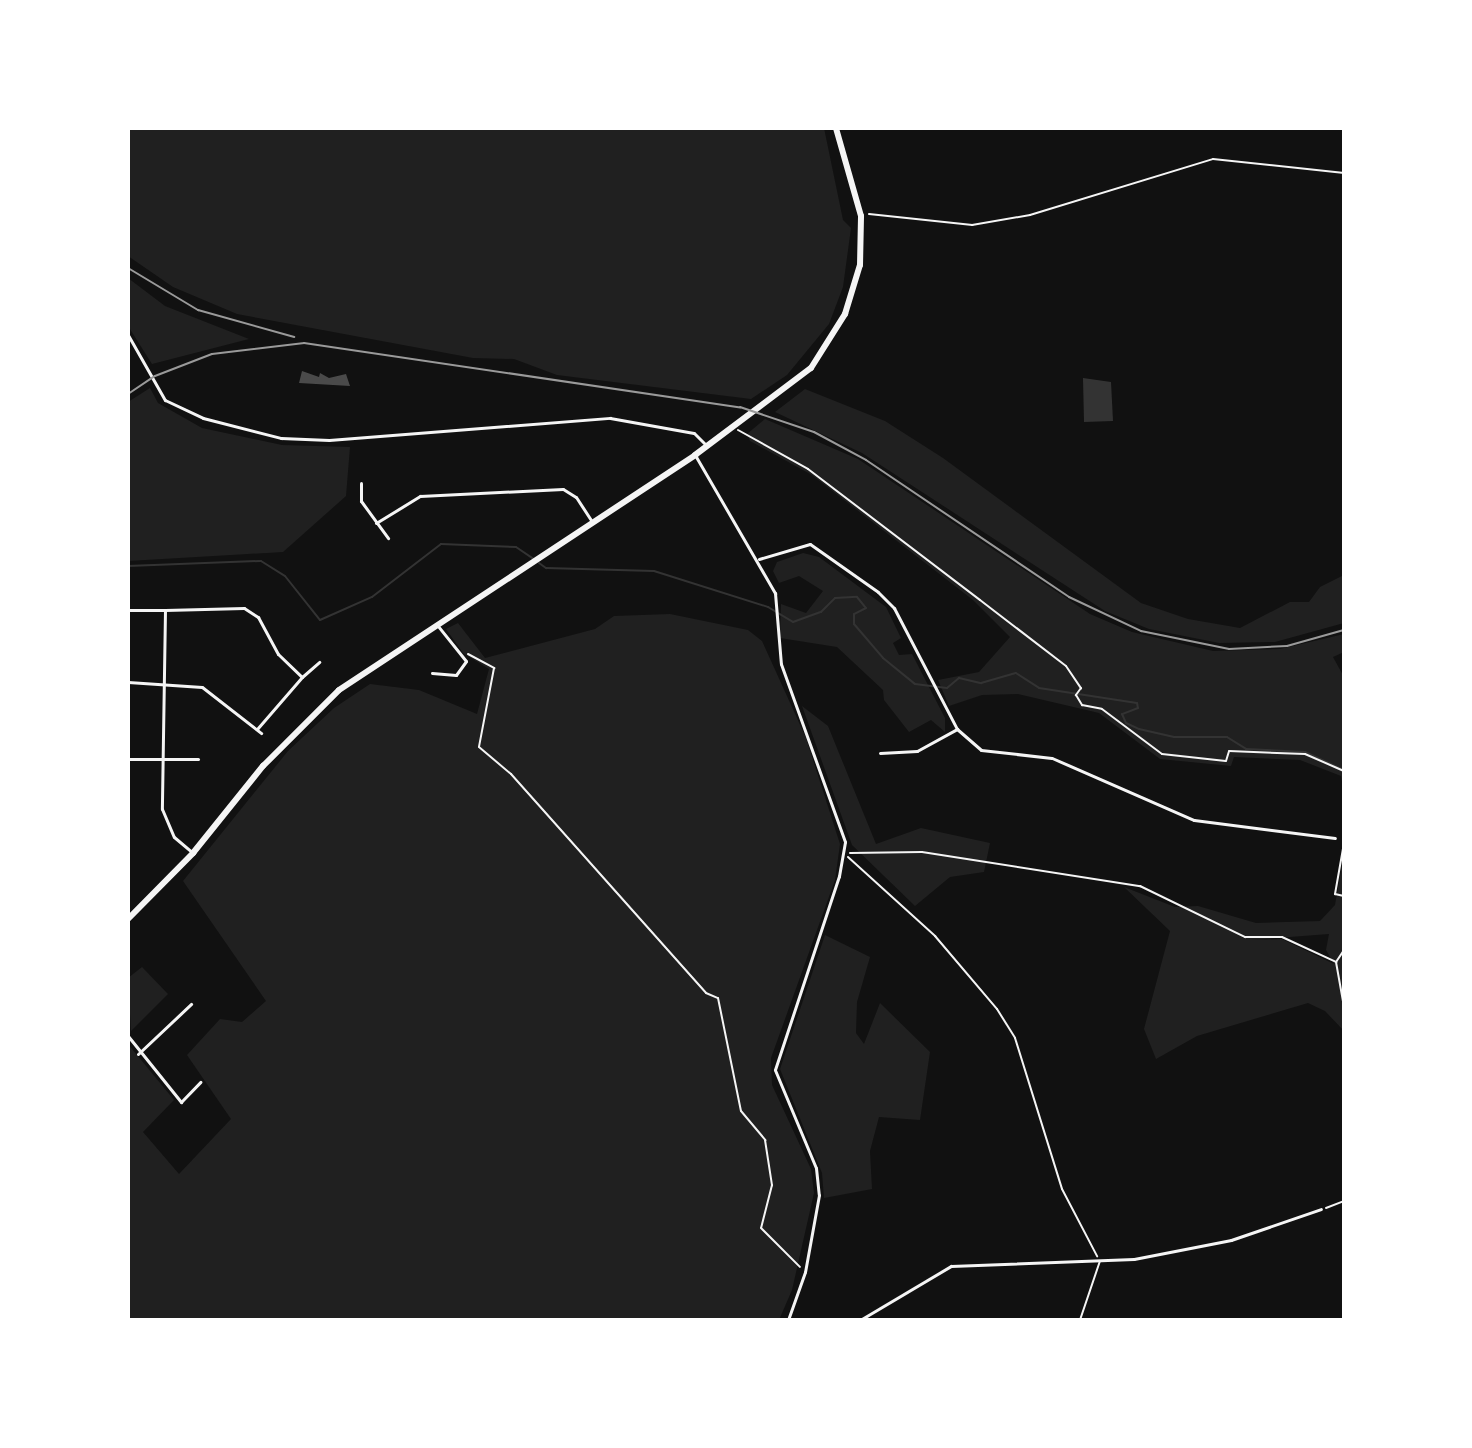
<!DOCTYPE html>
<style>
body{margin:0}
#map{position:relative;width:1472px;height:1448px;overflow:hidden;background:#111;font-family:"DejaVu Sans",sans-serif}
div>[style]{position:absolute}
[style*='--x']{left:calc(var(--x)*1px);top:calc(var(--y)*1px);width:calc(var(--w)*1px);rotate:calc(var(--a)*1deg)}
.green>*{inset:0;background:#202020}
.water>*{inset:0;background:#333}
.stream>*{height:2px;margin:-1px;padding:0 1px;transform-origin:1px;border-radius:1px;background:#333}
.building>*{inset:0;background:#4a4a4a}
.path>*{height:2px;margin:-1px;padding:0 1px;transform-origin:1px;border-radius:1px;background:#f5f5f5}
.service>*{height:2px;margin:-1px;padding:0 1px;transform-origin:1px;border-radius:1px;background:#f5f5f5}
.minor>*{height:3px;margin:-1.5px;padding:0 1.5px;transform-origin:1.5px;border-radius:1.5px;background:#f5f5f5}
.trunk>*{height:6px;margin:-3px;padding:0 3px;transform-origin:3px;border-radius:3px;background:#f5f5f5}
.rail>*{height:2px;margin:-1px;padding:0 1px;transform-origin:1px;border-radius:1px;background:#9a9a9a}
span{translate:-50% -50%;white-space:nowrap;text-align:center;line-height:1.15;-webkit-text-stroke:6px #fff;paint-order:stroke}
.frame{position:absolute;inset:0;border:130px solid #fff;pointer-events:none}
</style>
<div id="map">
<div class="green">
<div style="clip-path:polygon(128px 128px,824px 128px,843px 220px,851px 228px,843px 287px,829px 324px,787px 375px,751px 399px,557px 375px,514px 359px,473px 358px,237px 314px,173px 287px,128px 256px)"></div>
<div style="clip-path:polygon(128px 278px,165px 306px,249px 339px,152px 364px,128px 326px)"></div>
<div style="clip-path:polygon(150px 388px,158px 403px,202px 428px,282px 445px,350px 447px,346px 496px,283px 552px,128px 561px,128px 402px)"></div>
<div style="clip-path:polygon(805px 389px,885px 421px,943px 458px,1141px 603px,1188px 619px,1240px 628px,1290px 602px,1309px 602px,1320px 587px,1344px 575px,1344px 623px,1275px 642px,1219px 643px,1149px 629px,1105px 611px,862px 453px,775px 412px)"></div>
<div style="clip-path:polygon(765px 419px,858px 459px,1090px 614px,1132px 632px,1213px 651px,1280px 649px,1344px 634px,1344px 652px,1333px 657px,1344px 677px,1344px 793px,1341px 776px,1300px 760px,1234px 757px,1231px 766px,1160px 759px,1099px 713px,1018px 694px,982px 695px,949px 706px,938px 680px,979px 672px,1010px 637px,973px 600px,812px 475px,750px 441px,747px 434px)"></div>
<div style="clip-path:polygon(803px 553px,819px 557px,886px 607px,901px 638px,893px 643px,899px 655px,912px 654px,945px 718px,945px 732px,931px 720px,909px 732px,884px 700px,883px 690px,837px 647px,780px 638px,781px 604px,806px 613px,823px 591px,799px 576px,779px 583px,773px 571px,777px 562px)"></div>
<div style="clip-path:polygon(670px 614px,748px 630px,762px 641px,806px 738px,840px 844px,835px 880px,771px 1058px,772px 1085px,811px 1169px,814px 1193px,792px 1290px,779px 1320px,128px 1320px,128px 1044px,174px 1100px,143px 1132px,179px 1174px,231px 1119px,187px 1055px,220px 1019px,242px 1022px,266px 1001px,183px 881px,288px 751px,334px 708px,370px 684px,419px 690px,477px 714px,489px 669px,463px 653px,446px 629px,458px 623px,485px 658px,595px 629px,614px 616px)"></div>
<div style="clip-path:polygon(802px 706px,828px 726px,876px 844px,921px 828px,990px 843px,984px 872px,950px 877px,915px 906px,852px 845px)"></div>
<div style="clip-path:polygon(evenodd,1344px 853px,1344px 1031px,1325px 1011px,1308px 1003px,1197px 1036px,1156px 1059px,1144px 1029px,1170px 931px,1124px 887px,1175px 907px,1198px 906px,1256px 923px,1320px 921px,1335px 905px,1344px 853px,1329px 934px,1326px 950px,1334px 964px,1282px 939px,1251px 940px,1329px 934px)"></div>
<div style="clip-path:polygon(825px 935px,870px 957px,857px 1002px,856px 1033px,864px 1044px,880px 1003px,930px 1052px,920px 1120px,879px 1117px,870px 1151px,872px 1189px,824px 1198px,822px 1173px,780px 1069px)"></div>
<div style="clip-path:polygon(142px 967px,168px 994px,131px 1031px,128px 978px)"></div>
</div>
<div class="water">
<div style="clip-path:polygon(1083px 378px,1111px 382px,1113px 421px,1084px 422px)"></div>
</div>
<div class="stream">
<div style="--x:539;--y:563;--w:9;--a:36"></div>
<div style="--x:546;--y:568;--w:108;--a:1.6"></div>
<div style="--x:654;--y:571;--w:120;--a:17.5"></div>
<div style="--x:768;--y:607;--w:29;--a:31"></div>
<div style="--x:793;--y:622;--w:30;--a:-20"></div>
<div style="--x:821;--y:612;--w:20;--a:-45"></div>
<div style="--x:835;--y:598;--w:22;--a:-3"></div>
<div style="--x:857;--y:597;--w:14;--a:51"></div>
<div style="--x:866;--y:608;--w:13;--a:153"></div>
<div style="--x:854;--y:614;--w:10;--a:90"></div>
<div style="--x:854;--y:624;--w:45;--a:49.5"></div>
<div style="--x:883;--y:658;--w:41;--a:39.1"></div>
<div style="--x:915;--y:684;--w:32;--a:7"></div>
<div style="--x:947;--y:688;--w:16;--a:-40"></div>
<div style="--x:959;--y:678;--w:23;--a:13"></div>
<div style="--x:981;--y:683;--w:36;--a:-16"></div>
<div style="--x:1016;--y:673;--w:27;--a:33"></div>
<div style="--x:1039;--y:688;--w:99;--a:8.7"></div>
<div style="--x:1137;--y:703;--w:5;--a:79"></div>
<div style="--x:1138;--y:708;--w:17;--a:159"></div>
<div style="--x:1122;--y:714;--w:10;--a:66"></div>
<div style="--x:1126;--y:723;--w:14;--a:25"></div>
<div style="--x:1139;--y:729;--w:36;--a:13"></div>
<div style="--x:1174;--y:737;--w:53;--a:0"></div>
<div style="--x:1227;--y:737;--w:22;--a:32"></div>
<div style="--x:1246;--y:749;--w:59;--a:2.9"></div>
<div style="--x:1305;--y:752;--w:43;--a:24.8"></div>
<div style="--x:128;--y:566;--w:133;--a:-2.2"></div>
<div style="--x:261;--y:561;--w:28;--a:32"></div>
<div style="--x:285;--y:576;--w:56;--a:51.5"></div>
<div style="--x:320;--y:620;--w:57;--a:-23.9"></div>
<div style="--x:372;--y:597;--w:87;--a:-37.5"></div>
<div style="--x:441;--y:544;--w:75;--a:2.3"></div>
<div style="--x:516;--y:547;--w:22;--a:34"></div>
</div>
<div class="building">
<div style="clip-path:polygon(302px 371px,319px 377px,320px 373px,329px 378px,346px 374px,350px 386px,299px 383px)"></div>
</div>
<div class="path">
<div style="--x:869;--y:214;--w:104;--a:6.1"></div>
<div style="--x:972;--y:225;--w:59;--a:-9.8"></div>
<div style="--x:1030;--y:215;--w:191;--a:-17"></div>
<div style="--x:1213;--y:159;--w:132;--a:6.1"></div>
<div style="--x:738;--y:430;--w:80;--a:29.1"></div>
<div style="--x:808;--y:469;--w:216;--a:37.3"></div>
<div style="--x:980;--y:600;--w:108;--a:37.5"></div>
<div style="--x:1066;--y:666;--w:27;--a:56"></div>
<div style="--x:1081;--y:688;--w:9;--a:126"></div>
<div style="--x:1076;--y:695;--w:12;--a:59"></div>
<div style="--x:1082;--y:705;--w:20;--a:11"></div>
<div style="--x:1102;--y:709;--w:75;--a:36.9"></div>
<div style="--x:1162;--y:754;--w:64;--a:6.2"></div>
<div style="--x:1226;--y:761;--w:10;--a:-73"></div>
<div style="--x:1229;--y:751;--w:76;--a:2.3"></div>
<div style="--x:1305;--y:754;--w:43;--a:23.6"></div>
<div style="--x:468;--y:654;--w:30;--a:28"></div>
<div style="--x:494;--y:668;--w:80;--a:100.8"></div>
<div style="--x:479;--y:747;--w:42;--a:40.2"></div>
<div style="--x:511;--y:774;--w:293;--a:48.3"></div>
<div style="--x:706;--y:993;--w:13;--a:23"></div>
<div style="--x:718;--y:998;--w:115;--a:78.5"></div>
<div style="--x:741;--y:1111;--w:38;--a:50"></div>
<div style="--x:765;--y:1140;--w:46;--a:81.2"></div>
<div style="--x:772;--y:1185;--w:44;--a:104.3"></div>
<div style="--x:761;--y:1228;--w:55;--a:45"></div>
<div style="--x:1344;--y:843;--w:52;--a:100"></div>
<div style="--x:1335;--y:894;--w:9;--a:13"></div>
<div style="--x:850;--y:853;--w:72;--a:-0.8"></div>
<div style="--x:922;--y:852;--w:221;--a:8.9"></div>
<div style="--x:1140;--y:886;--w:117;--a:25.9"></div>
<div style="--x:1245;--y:937;--w:37;--a:0"></div>
<div style="--x:1282;--y:937;--w:60;--a:24.8"></div>
<div style="--x:1336;--y:962;--w:46;--a:79.9"></div>
<div style="--x:848;--y:857;--w:118;--a:42.2"></div>
<div style="--x:935;--y:936;--w:96;--a:49.7"></div>
<div style="--x:997;--y:1009;--w:34;--a:58"></div>
<div style="--x:1015;--y:1038;--w:158;--a:72.7"></div>
<div style="--x:1062;--y:1189;--w:76;--a:62.4"></div>
<div style="--x:1336;--y:962;--w:14;--a:-56"></div>
<div style="--x:1326;--y:1208;--w:19;--a:-21"></div>
</div>
<div class="service">
<div style="--x:1080;--y:1320;--w:62;--a:-71.3"></div>
</div>
<div class="minor">
<div style="--x:128;--y:335;--w:75;--a:60.4"></div>
<div style="--x:165;--y:400;--w:42;--a:25.3"></div>
<div style="--x:203;--y:418;--w:81;--a:14.4"></div>
<div style="--x:281;--y:438;--w:48;--a:2.4"></div>
<div style="--x:329;--y:440;--w:282;--a:-4.5"></div>
<div style="--x:610;--y:418;--w:85;--a:10.1"></div>
<div style="--x:694;--y:433;--w:18;--a:45"></div>
<div style="--x:695;--y:455;--w:160;--a:59.9"></div>
<div style="--x:775;--y:593;--w:71;--a:85.2"></div>
<div style="--x:781;--y:664;--w:189;--a:70.2"></div>
<div style="--x:845;--y:842;--w:35;--a:100"></div>
<div style="--x:839;--y:876;--w:204;--a:108.3"></div>
<div style="--x:775;--y:1070;--w:106;--a:67.3"></div>
<div style="--x:816;--y:1168;--w:27;--a:84"></div>
<div style="--x:819;--y:1195;--w:78;--a:100.3"></div>
<div style="--x:805;--y:1272;--w:51;--a:109.5"></div>
<div style="--x:361;--y:483;--w:18;--a:90"></div>
<div style="--x:361;--y:501;--w:46;--a:53.9"></div>
<div style="--x:376;--y:523;--w:52;--a:-31.5"></div>
<div style="--x:420;--y:496;--w:143;--a:-2.8"></div>
<div style="--x:563;--y:489;--w:15;--a:32"></div>
<div style="--x:576;--y:497;--w:31;--a:57"></div>
<div style="--x:759;--y:559;--w:53;--a:-16.4"></div>
<div style="--x:810;--y:544;--w:83;--a:35.2"></div>
<div style="--x:878;--y:592;--w:23;--a:45"></div>
<div style="--x:894;--y:608;--w:136;--a:62.5"></div>
<div style="--x:957;--y:729;--w:32;--a:41"></div>
<div style="--x:981;--y:750;--w:71;--a:6.4"></div>
<div style="--x:1052;--y:758;--w:155;--a:23.6"></div>
<div style="--x:1194;--y:820;--w:142;--a:7.3"></div>
<div style="--x:128;--y:610;--w:37;--a:0"></div>
<div style="--x:165;--y:610;--w:199;--a:90.9"></div>
<div style="--x:162;--y:809;--w:30;--a:67"></div>
<div style="--x:174;--y:837;--w:25;--a:40"></div>
<div style="--x:165;--y:610;--w:79;--a:-1.5"></div>
<div style="--x:244;--y:608;--w:17;--a:33"></div>
<div style="--x:258;--y:617;--w:42;--a:61.6"></div>
<div style="--x:278;--y:654;--w:33;--a:44"></div>
<div style="--x:302;--y:677;--w:69;--a:130.9"></div>
<div style="--x:432;--y:673;--w:24;--a:5"></div>
<div style="--x:456;--y:675;--w:17;--a:-54"></div>
<div style="--x:466;--y:661;--w:45;--a:-128.7"></div>
<div style="--x:302;--y:677;--w:23;--a:-41"></div>
<div style="--x:128;--y:682;--w:74;--a:3.9"></div>
<div style="--x:202;--y:687;--w:75;--a:37.9"></div>
<div style="--x:880;--y:753;--w:37;--a:-3"></div>
<div style="--x:917;--y:751;--w:46;--a:-28.8"></div>
<div style="--x:128;--y:759;--w:70;--a:0"></div>
<div style="--x:128;--y:1036;--w:85;--a:51.2"></div>
<div style="--x:181;--y:1102;--w:28;--a:-46"></div>
<div style="--x:138;--y:1054;--w:73;--a:-43.3"></div>
<div style="--x:860;--y:1320;--w:106;--a:-30.7"></div>
<div style="--x:951;--y:1266;--w:183;--a:-2.2"></div>
<div style="--x:1134;--y:1259;--w:99;--a:-11.1"></div>
<div style="--x:1231;--y:1240;--w:95;--a:-19"></div>
</div>
<div class="trunk">
<div style="--x:128;--y:919;--w:93;--a:-45.4"></div>
<div style="--x:193;--y:853;--w:112;--a:-51.2"></div>
<div style="--x:263;--y:766;--w:107;--a:-45"></div>
<div style="--x:339;--y:690;--w:427;--a:-33.4"></div>
<div style="--x:695;--y:455;--w:145;--a:-36.9"></div>
<div style="--x:811;--y:368;--w:64;--a:-57.8"></div>
<div style="--x:845;--y:314;--w:51;--a:-73"></div>
<div style="--x:860;--y:265;--w:49;--a:-88.8"></div>
<div style="--x:861;--y:216;--w:91;--a:-105.9"></div>
</div>
<div class="rail">
<div style="--x:128;--y:268;--w:82;--a:31"></div>
<div style="--x:198;--y:310;--w:100;--a:15.7"></div>
<div style="--x:128;--y:394;--w:32;--a:-34"></div>
<div style="--x:155;--y:376;--w:61;--a:-21.1"></div>
<div style="--x:212;--y:354;--w:93;--a:-6.8"></div>
<div style="--x:304;--y:343;--w:441;--a:8.4"></div>
<div style="--x:740;--y:407;--w:78;--a:18.7"></div>
<div style="--x:814;--y:432;--w:59;--a:28.3"></div>
<div style="--x:866;--y:460;--w:245;--a:34"></div>
<div style="--x:1069;--y:597;--w:80;--a:25.3"></div>
<div style="--x:1141;--y:631;--w:90;--a:11.6"></div>
<div style="--x:1229;--y:649;--w:58;--a:-3"></div>
<div style="--x:1287;--y:646;--w:59;--a:-15.7"></div>
</div>
<div class="frame"></div>
</div>
